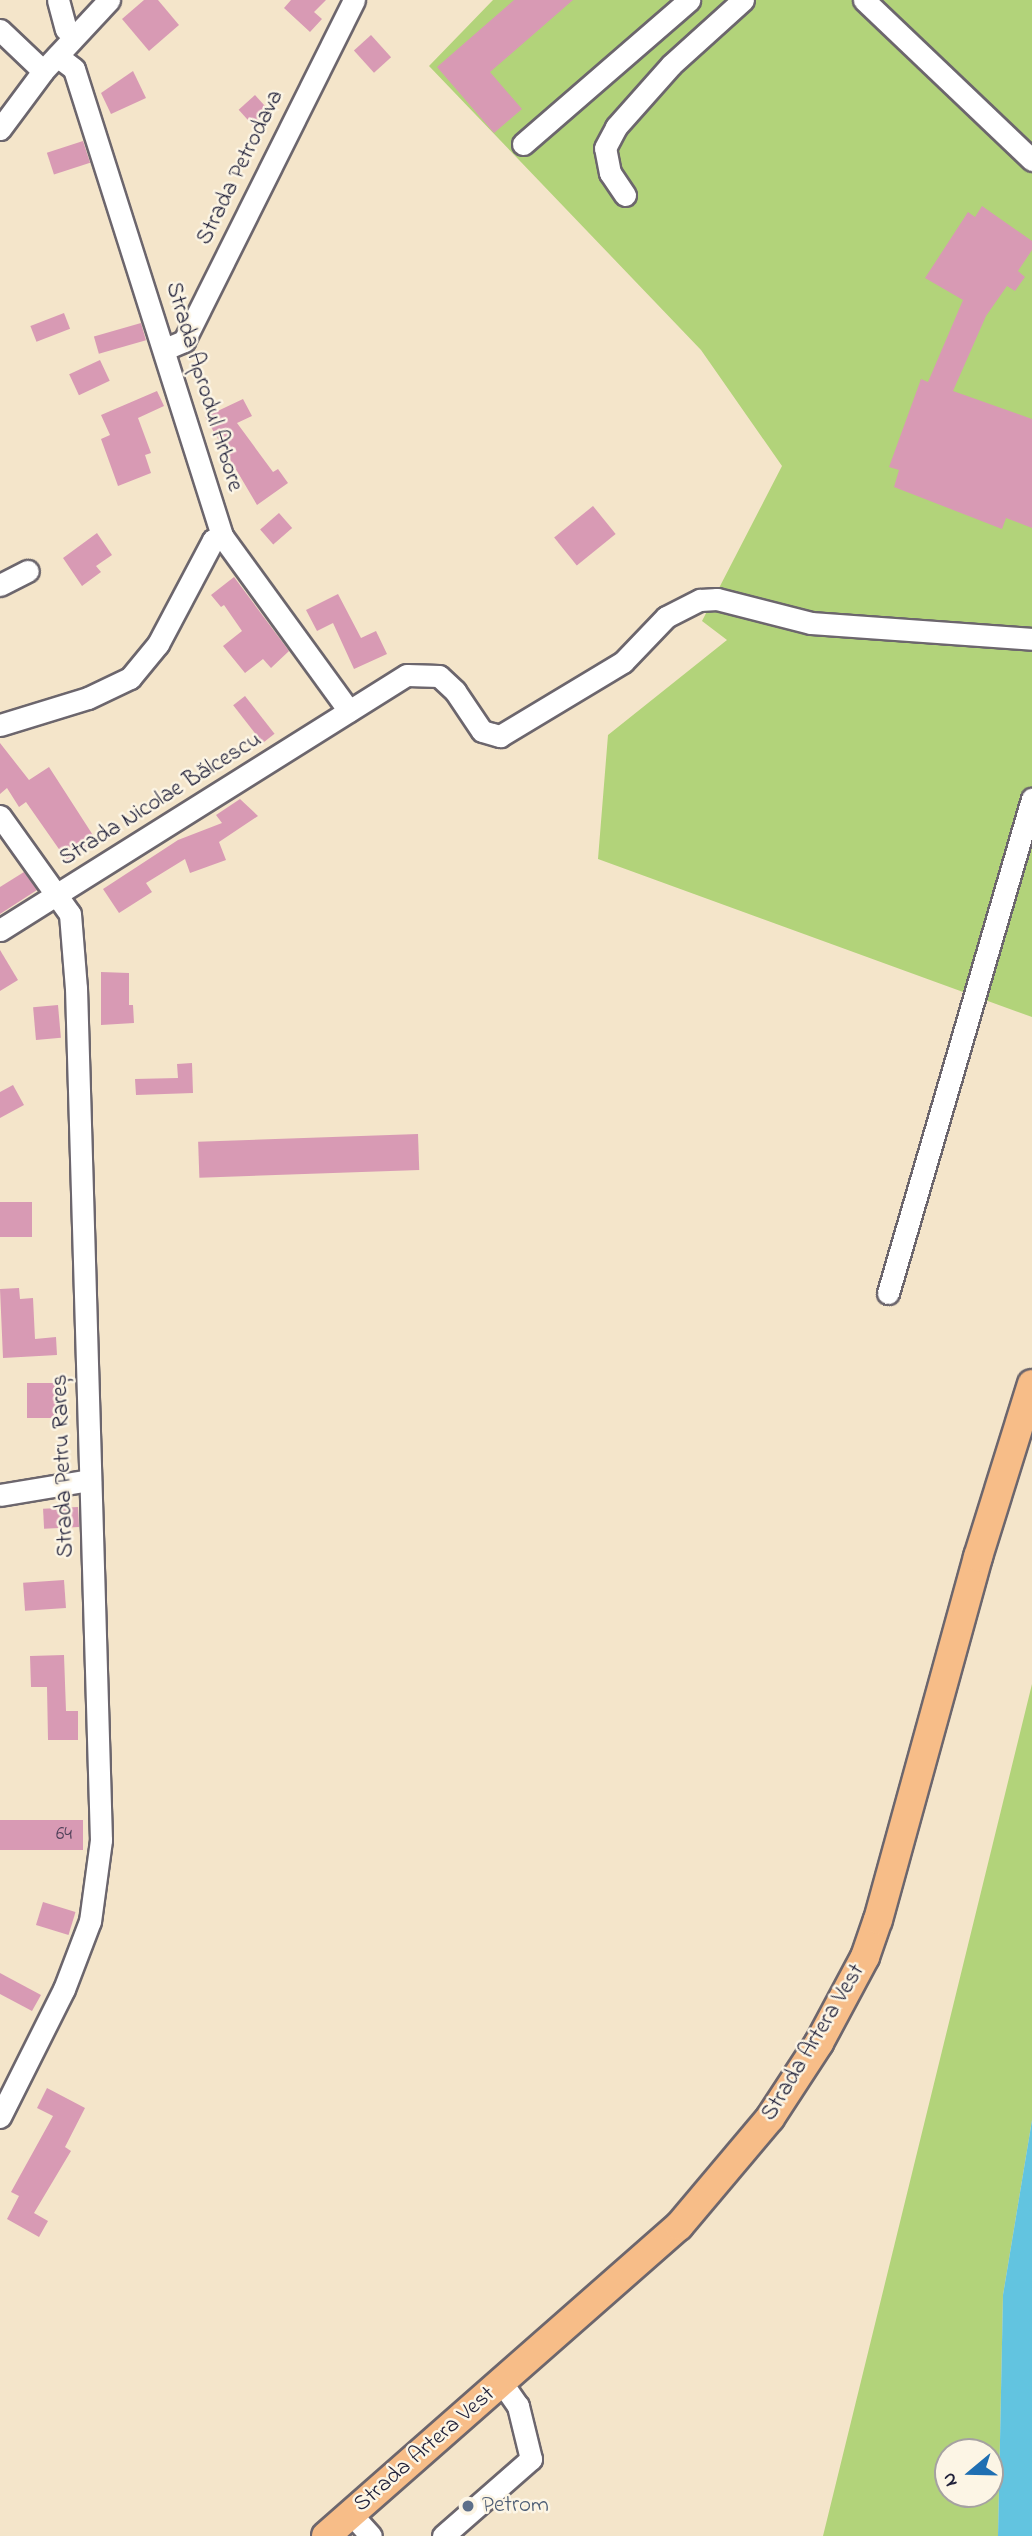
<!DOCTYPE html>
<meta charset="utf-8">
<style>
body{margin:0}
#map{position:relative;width:1032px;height:2536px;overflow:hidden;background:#f4e5ca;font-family:"Indie Flower",sans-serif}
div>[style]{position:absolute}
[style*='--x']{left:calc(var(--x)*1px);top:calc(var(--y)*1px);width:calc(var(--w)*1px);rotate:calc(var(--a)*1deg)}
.green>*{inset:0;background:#b2d37a}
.water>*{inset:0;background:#62c4e0}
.building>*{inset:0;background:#d89ab4;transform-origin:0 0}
.roads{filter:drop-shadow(2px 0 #6c666d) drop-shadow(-2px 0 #6c666d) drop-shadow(0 2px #6c666d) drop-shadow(0 -2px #6c666d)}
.minor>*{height:21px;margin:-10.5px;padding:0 10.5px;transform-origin:10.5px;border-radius:10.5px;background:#fff}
.major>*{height:28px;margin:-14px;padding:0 14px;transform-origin:14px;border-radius:14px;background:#f7bd88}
.dots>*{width:19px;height:19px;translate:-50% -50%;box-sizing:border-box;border:4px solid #fcf5e5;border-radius:50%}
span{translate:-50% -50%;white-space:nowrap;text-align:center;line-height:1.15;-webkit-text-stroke:5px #fcf5e5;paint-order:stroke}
.number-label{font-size:19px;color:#504059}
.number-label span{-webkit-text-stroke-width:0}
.street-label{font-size:23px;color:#22223b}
.service-label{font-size:23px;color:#4e5e75}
.left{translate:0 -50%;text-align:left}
.north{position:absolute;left:934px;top:2438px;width:70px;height:70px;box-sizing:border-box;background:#fcf5e5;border:2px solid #a5a1a1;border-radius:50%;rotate:251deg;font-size:19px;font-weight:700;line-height:28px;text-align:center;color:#22223b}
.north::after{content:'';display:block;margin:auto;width:24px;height:32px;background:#1f6fb2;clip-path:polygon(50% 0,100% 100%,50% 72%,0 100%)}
</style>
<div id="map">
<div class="green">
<div style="clip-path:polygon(493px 0,1032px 0,1032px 1017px,598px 859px,608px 735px,727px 640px,702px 621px,782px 466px,701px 350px,429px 66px)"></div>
<div style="clip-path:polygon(evenodd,1032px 1684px,1032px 2120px,1003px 2295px,998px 2536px,823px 2536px,1032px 1684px,948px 2452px,990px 2452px,990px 2494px,948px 2494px,948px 2452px)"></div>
</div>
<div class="water">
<div style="clip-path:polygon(1032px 2120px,1032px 2536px,998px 2536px,1003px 2295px)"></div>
</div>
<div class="building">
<div style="clip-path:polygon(144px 0,158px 0,179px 25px,149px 51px,122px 19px)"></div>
<div style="clip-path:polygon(291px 0,326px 0,314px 12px,322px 19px,310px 32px,284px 8px)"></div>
<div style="clip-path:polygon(514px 0,573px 0,490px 72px,522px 109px,494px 133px,437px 67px)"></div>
<div style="left:371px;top:35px;width:30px;height:23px;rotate:48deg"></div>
<div style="clip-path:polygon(133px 71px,146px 98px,111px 114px,101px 93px)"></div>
<div style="left:255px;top:95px;width:25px;height:22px;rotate:48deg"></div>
<div style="left:83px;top:141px;width:23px;height:38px;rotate:72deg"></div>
<div style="clip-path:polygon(982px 206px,1032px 241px,1032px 250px,1018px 271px,1025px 277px,1015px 291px,1007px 286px,986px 316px,953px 391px,1032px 419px,1032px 528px,1006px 518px,1002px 529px,894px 487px,899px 470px,889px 467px,921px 379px,928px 382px,963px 300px,925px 278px,968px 212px,975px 217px)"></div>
<div style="left:64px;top:313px;width:17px;height:36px;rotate:69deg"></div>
<div style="left:141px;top:323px;width:18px;height:49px;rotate:74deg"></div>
<div style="left:100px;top:360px;width:23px;height:34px;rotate:65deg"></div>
<div style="clip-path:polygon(157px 391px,164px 406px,138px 418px,151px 453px,145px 455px,151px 473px,118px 486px,101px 439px,110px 435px,101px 415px)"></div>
<div style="clip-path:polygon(243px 399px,252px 416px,237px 423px,273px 472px,278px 469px,288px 483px,257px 505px,205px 417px)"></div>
<div style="left:593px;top:506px;width:36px;height:50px;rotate:51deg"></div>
<div style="left:279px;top:513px;width:20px;height:25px;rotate:49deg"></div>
<div style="clip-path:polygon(97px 533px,112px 555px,96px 566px,101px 572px,82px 586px,63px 558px)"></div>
<div style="clip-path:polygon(234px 577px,289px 651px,271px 668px,263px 659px,245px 673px,223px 646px,242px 631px,224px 605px,221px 607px,211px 595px)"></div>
<div style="clip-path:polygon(338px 594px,361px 638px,376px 631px,387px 654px,354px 669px,333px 623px,317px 631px,306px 610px)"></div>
<div style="left:245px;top:696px;width:48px;height:15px;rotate:52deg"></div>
<div style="clip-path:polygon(0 743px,29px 780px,49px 767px,98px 843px,68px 862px,26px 802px,19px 807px,7px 788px,0 794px)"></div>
<div style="clip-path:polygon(240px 799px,258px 816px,219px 842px,226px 860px,190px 873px,185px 859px,146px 883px,152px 892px,119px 913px,103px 889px,178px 840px,222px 823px,216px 815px)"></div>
<div style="clip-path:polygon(24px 872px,37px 890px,0 914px,0 887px)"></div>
<div style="clip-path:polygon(0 950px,18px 980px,0 991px)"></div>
<div style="clip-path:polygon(101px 972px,129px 973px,129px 1005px,133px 1005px,134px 1023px,101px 1025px)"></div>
<div style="left:58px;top:1005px;width:33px;height:25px;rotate:85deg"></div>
<div style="clip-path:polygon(192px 1063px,193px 1093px,136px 1095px,135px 1079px,178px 1078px,177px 1064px)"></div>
<div style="clip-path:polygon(13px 1085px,24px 1105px,0 1118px,0 1092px)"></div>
<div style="left:418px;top:1134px;width:36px;height:220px;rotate:88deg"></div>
<div style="left:0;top:1202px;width:32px;height:35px"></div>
<div style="clip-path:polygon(19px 1288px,20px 1299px,33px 1298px,35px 1339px,56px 1337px,57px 1355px,3px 1358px,0 1289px)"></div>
<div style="left:27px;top:1383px;width:35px;height:35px"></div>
<div style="left:78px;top:1507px;width:20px;height:35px;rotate:87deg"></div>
<div style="left:64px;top:1580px;width:28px;height:41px;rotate:86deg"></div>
<div style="clip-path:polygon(64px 1655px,66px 1711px,78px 1711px,78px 1740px,48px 1740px,47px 1687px,31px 1687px,30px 1656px)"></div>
<div style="left:83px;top:1820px;width:30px;height:83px;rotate:90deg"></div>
<div style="left:43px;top:1902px;width:34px;height:24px;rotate:17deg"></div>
<div style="clip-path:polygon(0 1973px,41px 1995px,32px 2011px,0 1994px)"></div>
<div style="clip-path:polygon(47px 2088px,85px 2108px,65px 2147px,71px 2151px,34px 2213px,48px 2221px,39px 2237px,7px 2219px,19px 2196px,11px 2192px,53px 2116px,37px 2108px)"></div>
</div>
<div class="roads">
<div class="minor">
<div style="--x:58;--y:0;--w:30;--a:75"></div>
<div style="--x:66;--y:29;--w:11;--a:41"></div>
<div style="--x:864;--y:0;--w:232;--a:43.6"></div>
<div style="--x:0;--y:30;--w:59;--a:43.6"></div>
<div style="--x:57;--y:56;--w:21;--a:37"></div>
<div style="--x:74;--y:69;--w:490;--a:72.4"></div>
<div style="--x:222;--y:536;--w:216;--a:54"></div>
<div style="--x:0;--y:129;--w:72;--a:-53.4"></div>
<div style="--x:43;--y:71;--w:97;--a:-47.1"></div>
<div style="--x:523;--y:144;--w:220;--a:-40.9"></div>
<div style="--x:625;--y:195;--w:27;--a:-124"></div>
<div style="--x:610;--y:173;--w:25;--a:-101"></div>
<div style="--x:605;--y:148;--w:24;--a:-62"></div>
<div style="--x:616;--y:127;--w:83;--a:-48.4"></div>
<div style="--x:671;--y:65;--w:97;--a:-42.1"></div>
<div style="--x:165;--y:349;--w:21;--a:-23"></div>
<div style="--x:184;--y:341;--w:381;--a:-63.5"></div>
<div style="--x:0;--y:585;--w:31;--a:-27"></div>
<div style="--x:0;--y:725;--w:92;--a:-17.1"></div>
<div style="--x:88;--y:698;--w:47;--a:-25.5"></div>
<div style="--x:130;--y:678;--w:44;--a:-50.5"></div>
<div style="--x:158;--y:644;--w:118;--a:-62.1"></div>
<div style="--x:213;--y:540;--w:10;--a:-24"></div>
<div style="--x:0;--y:816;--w:120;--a:54.5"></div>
<div style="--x:70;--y:914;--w:74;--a:85.4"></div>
<div style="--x:76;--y:988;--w:852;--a:88.32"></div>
<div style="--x:101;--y:1840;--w:82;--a:97.7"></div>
<div style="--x:90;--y:1921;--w:73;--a:110.9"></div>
<div style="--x:64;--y:1989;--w:143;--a:116.6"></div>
<div style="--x:0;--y:930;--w:480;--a:-32.1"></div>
<div style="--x:407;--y:675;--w:32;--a:2"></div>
<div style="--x:439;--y:676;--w:22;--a:43"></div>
<div style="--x:455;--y:691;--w:48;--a:56"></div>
<div style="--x:482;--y:731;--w:19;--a:16"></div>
<div style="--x:500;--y:736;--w:144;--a:-31"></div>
<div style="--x:623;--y:662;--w:62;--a:-46.3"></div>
<div style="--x:666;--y:617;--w:38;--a:-27"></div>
<div style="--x:700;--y:600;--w:17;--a:-3"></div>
<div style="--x:717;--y:599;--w:97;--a:14.3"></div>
<div style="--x:811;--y:623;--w:222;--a:4.1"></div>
<div style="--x:888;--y:1293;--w:515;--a:-73.75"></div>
<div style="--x:0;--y:1495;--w:91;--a:-9.5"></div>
<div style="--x:352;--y:2515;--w:28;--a:48"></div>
<div style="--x:443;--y:2536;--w:117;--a:-41.2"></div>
<div style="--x:531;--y:2459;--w:55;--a:-103.8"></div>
<div style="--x:518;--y:2406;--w:28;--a:-125"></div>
</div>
<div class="major">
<div style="--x:326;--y:2536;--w:470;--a:-41.3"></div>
<div style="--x:679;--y:2226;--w:141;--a:-49.9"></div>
<div style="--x:770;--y:2118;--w:90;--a:-56.8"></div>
<div style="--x:819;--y:2043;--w:98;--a:-61.9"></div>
<div style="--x:865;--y:1957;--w:39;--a:-71"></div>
<div style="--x:878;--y:1920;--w:377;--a:-74.6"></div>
<div style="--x:978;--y:1557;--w:181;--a:-72.7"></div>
</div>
</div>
<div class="dots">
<div style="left:468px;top:2506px;background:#5c6f8a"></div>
</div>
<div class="number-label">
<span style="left:64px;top:1835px">64</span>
</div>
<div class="street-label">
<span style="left:241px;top:168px;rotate:-64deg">Strada Petrodava</span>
<span style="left:203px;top:387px;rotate:73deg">Strada Aprodul Arbore</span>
<span style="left:161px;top:800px;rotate:-32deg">Strada Nicolae Bălcescu</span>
<span style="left:64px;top:1466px;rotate:-92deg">Strada Petru Rareș</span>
<span style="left:814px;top:2043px;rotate:-59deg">Strada Artera Vest</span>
<span style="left:425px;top:2450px;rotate:-41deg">Strada Artera Vest</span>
</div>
<div class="service-label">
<span class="left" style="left:482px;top:2506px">Petrom</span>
</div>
<div class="north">N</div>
</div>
